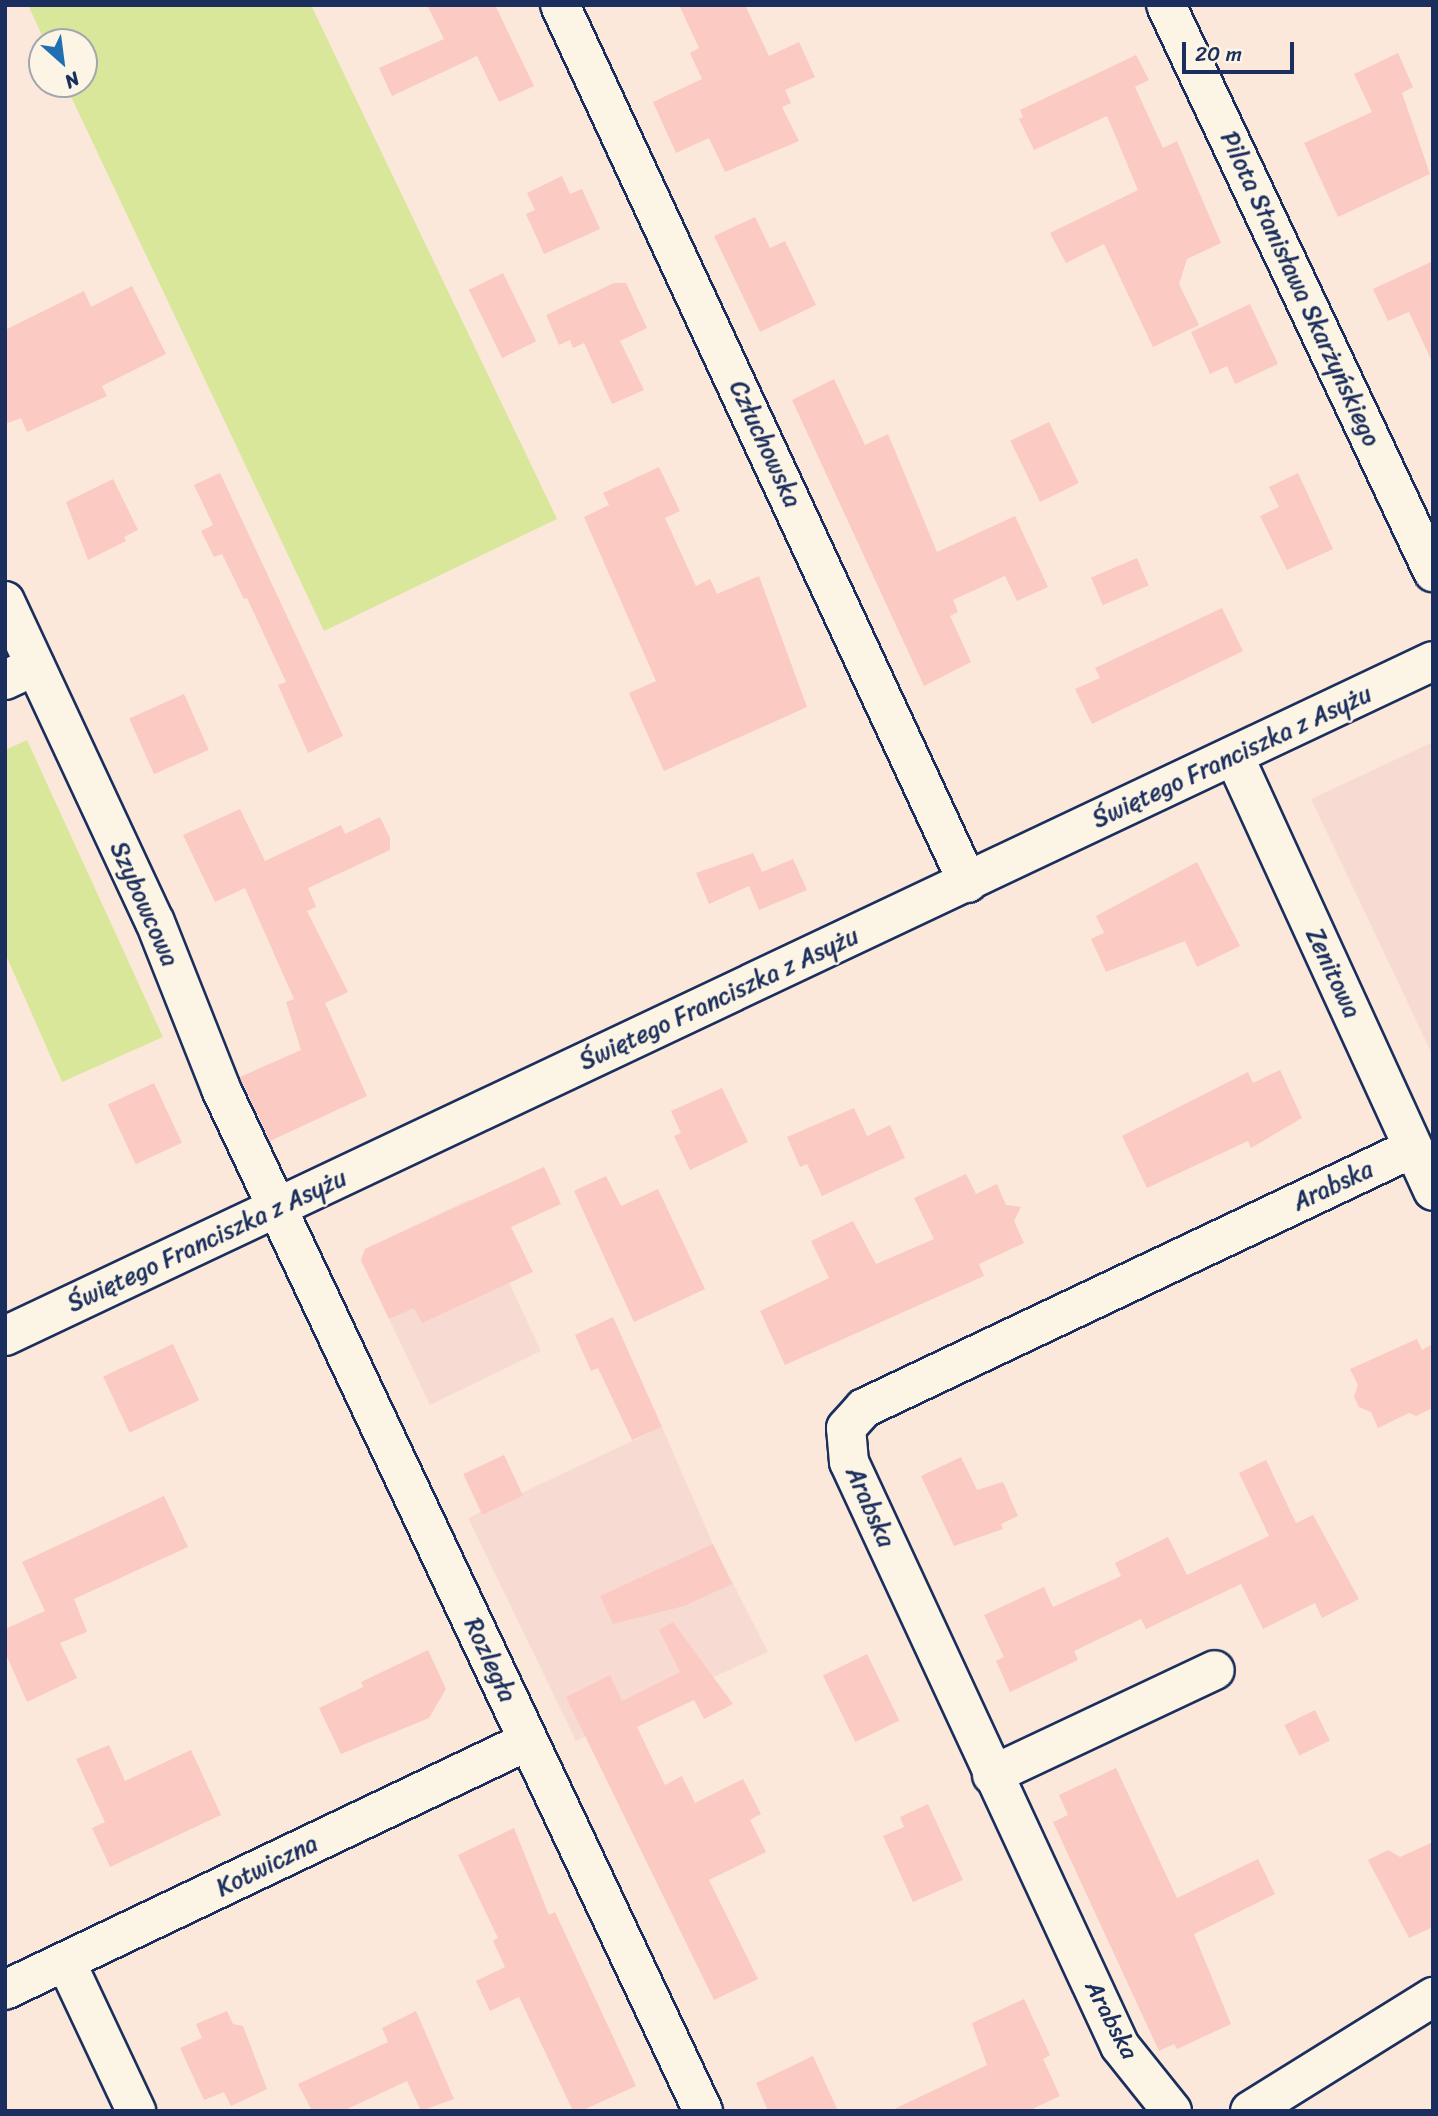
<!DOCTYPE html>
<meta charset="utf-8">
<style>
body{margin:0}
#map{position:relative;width:1438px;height:2116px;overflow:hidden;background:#fbe8db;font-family:Sriracha,sans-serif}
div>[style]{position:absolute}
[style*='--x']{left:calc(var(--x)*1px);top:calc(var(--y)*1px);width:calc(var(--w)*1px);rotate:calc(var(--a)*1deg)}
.built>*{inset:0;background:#f7dbd2}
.green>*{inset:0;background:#d9e79a}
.building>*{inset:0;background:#facac3;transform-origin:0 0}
.roads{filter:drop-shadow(2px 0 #1b2f5e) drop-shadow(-2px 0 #1b2f5e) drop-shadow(0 2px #1b2f5e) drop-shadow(0 -2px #1b2f5e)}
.minor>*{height:38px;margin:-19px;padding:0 19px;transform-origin:19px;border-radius:19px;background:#fcf5e5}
span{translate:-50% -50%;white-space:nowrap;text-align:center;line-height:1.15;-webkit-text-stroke:5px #fcf5e5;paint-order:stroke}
.street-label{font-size:24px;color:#1b2f5e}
.frame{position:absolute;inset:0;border:7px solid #1b2f5e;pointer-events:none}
.north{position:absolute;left:28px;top:28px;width:70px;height:70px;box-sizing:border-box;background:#fcf5e5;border:2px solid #a2a6af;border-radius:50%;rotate:152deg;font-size:19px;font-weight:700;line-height:28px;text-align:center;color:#1b2f5e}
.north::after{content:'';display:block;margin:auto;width:24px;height:32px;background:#1f6fb2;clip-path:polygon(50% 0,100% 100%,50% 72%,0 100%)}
.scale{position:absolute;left:1182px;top:42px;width:112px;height:32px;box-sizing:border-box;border:4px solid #1b2f5e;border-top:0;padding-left:9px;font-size:21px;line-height:24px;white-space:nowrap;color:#1b2f5e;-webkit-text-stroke:5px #fcf5e5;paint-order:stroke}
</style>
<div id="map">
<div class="built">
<div style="clip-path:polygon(1433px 742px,1433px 1056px,1311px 799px)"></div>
<div style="clip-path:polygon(470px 1199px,541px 1351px,430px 1405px,361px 1260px,365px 1249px)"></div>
<div style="clip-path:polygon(662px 1427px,713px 1544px,768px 1652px,576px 1741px,468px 1518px)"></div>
</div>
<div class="green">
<div style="clip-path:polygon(28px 5px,311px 5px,557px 519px,324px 631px,65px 84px,84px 84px,84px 42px,45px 42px)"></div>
<div style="clip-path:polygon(27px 740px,163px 1037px,62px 1082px,5px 953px,5px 750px)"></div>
</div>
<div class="building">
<div style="clip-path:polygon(427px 5px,495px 5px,534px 86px,499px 102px,477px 56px,392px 96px,379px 68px,444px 39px)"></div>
<div style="clip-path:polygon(679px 5px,745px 5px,769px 56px,799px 42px,815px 77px,785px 90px,791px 103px,782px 107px,799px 141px,725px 172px,709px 138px,676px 153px,653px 102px,702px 79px,690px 53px,699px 48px)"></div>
<div style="clip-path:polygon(1398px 53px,1413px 87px,1402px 93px,1430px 174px,1338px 217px,1304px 143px,1372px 112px,1354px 74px)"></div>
<div style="clip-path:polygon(1136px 55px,1149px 80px,1135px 87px,1163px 148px,1177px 141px,1221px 243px,1187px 259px,1179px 284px,1199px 325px,1153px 347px,1104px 244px,1066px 263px,1050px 233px,1138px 190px,1107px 116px,1034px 150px,1019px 119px,1023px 117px,1020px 110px)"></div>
<div style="clip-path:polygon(562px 176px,570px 194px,582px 189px,600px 229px,544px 254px,526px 214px,535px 210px,527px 193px)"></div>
<div style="clip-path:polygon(755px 217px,770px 248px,785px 241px,816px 305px,760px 332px,714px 236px)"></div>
<div style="clip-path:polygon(1433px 261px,1433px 364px,1409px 312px,1388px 321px,1373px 289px)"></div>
<div style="left:503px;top:273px;width:76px;height:38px;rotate:64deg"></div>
<div style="clip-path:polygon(614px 283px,626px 283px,647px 328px,620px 341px,644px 390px,612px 404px,584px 343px,573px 348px,570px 340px,559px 345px,546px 315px)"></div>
<div style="clip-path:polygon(132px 286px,166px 354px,102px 386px,107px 396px,27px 432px,21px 418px,5px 424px,5px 330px,84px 291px,91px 307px)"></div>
<div style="clip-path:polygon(1250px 304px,1278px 364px,1235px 384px,1227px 366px,1210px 374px,1191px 332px)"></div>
<div style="clip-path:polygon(834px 379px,865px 445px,888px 434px,937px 552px,1015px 516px,1048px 587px,1017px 601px,1005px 576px,953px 600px,958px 612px,950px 616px,971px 662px,924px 686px,792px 400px)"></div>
<div style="left:1049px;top:422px;width:68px;height:43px;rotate:64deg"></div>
<div style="clip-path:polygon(659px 467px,680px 511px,665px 518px,696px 586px,710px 579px,717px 594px,759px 576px,807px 707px,664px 771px,629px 693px,656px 681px,584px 517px,609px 505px,603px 493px)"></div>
<div style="clip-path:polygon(220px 473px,343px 736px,308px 753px,278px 685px,286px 682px,247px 598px,244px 599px,222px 554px,214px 557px,201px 531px,213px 525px,194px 485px)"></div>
<div style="clip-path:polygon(1298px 473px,1333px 549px,1287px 570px,1260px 516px,1279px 507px,1269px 487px)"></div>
<div style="clip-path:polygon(113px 479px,138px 530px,124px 537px,126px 541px,88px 560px,66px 502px)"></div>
<div style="left:1137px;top:558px;width:30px;height:50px;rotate:67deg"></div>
<div style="clip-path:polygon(1222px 608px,1243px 651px,1092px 724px,1075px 689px,1100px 678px,1095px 668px)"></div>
<div style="left:184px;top:694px;width:61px;height:60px;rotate:66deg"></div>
<div style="clip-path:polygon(240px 809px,265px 861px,341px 825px,345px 834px,380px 817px,390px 838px,390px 850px,308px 888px,316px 907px,307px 911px,348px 992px,325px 1003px,367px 1096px,270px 1141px,240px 1077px,301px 1050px,286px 1002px,294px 999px,245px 888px,215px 902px,183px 835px)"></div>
<div style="clip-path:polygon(753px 853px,762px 872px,793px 859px,807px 890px,759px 910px,749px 886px,709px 904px,696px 873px)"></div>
<div style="clip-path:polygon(1197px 862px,1240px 946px,1197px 967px,1185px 941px,1106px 972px,1091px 939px,1104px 933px,1096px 916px)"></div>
<div style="clip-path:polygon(1280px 1070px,1302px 1118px,1251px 1148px,1248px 1141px,1147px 1188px,1122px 1136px,1248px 1072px,1253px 1083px)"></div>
<div style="left:154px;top:1083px;width:66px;height:51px;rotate:65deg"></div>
<div style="clip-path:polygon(722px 1088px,748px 1142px,690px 1170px,674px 1136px,681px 1133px,671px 1111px)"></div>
<div style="clip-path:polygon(854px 1108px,867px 1136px,890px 1125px,905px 1158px,822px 1196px,807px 1164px,800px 1167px,787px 1137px)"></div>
<div style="clip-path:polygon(544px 1167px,561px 1204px,511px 1227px,533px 1272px,422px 1323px,414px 1308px,389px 1319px,361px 1260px,365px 1249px)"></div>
<div style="clip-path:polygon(966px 1174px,976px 1194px,997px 1184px,1006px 1205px,1021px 1207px,1014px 1221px,1024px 1243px,979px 1264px,984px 1276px,785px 1365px,760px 1311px,829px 1278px,811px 1241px,853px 1221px,876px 1264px,934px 1239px,914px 1198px)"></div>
<div style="clip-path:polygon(606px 1176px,621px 1206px,658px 1189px,705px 1289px,634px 1322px,574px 1191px)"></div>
<div style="clip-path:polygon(613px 1317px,662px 1427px,632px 1440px,598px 1368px,591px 1371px,575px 1335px)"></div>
<div style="clip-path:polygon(1417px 1339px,1422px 1350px,1433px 1344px,1433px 1408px,1416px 1416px,1409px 1413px,1378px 1428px,1371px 1412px,1359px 1407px,1354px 1397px,1358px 1385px,1350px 1369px)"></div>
<div style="left:173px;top:1344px;width:62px;height:77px;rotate:65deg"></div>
<div style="left:504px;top:1455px;width:45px;height:45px;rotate:65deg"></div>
<div style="clip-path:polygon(961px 1457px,977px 1490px,1003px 1482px,1018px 1516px,1001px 1524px,1003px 1529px,954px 1546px,921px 1476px)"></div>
<div style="clip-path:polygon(1266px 1460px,1296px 1523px,1313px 1515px,1359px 1599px,1322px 1618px,1315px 1603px,1263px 1629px,1241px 1584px,1146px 1629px,1141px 1619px,1074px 1651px,1078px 1660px,1010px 1692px,996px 1661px,1004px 1657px,984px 1615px,1044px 1587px,1053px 1607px,1121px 1576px,1115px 1563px,1168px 1537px,1187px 1575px,1269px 1536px,1239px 1473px)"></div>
<div style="clip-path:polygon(164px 1496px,188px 1547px,74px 1599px,87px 1632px,60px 1643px,77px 1678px,27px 1702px,5px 1652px,5px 1629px,45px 1611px,22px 1562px)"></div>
<div style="clip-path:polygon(713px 1544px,732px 1584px,684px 1606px,613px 1624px,600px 1596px)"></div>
<div style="clip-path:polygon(673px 1622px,733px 1704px,704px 1719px,694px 1700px,637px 1727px,665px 1785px,682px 1776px,695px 1803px,743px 1779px,761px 1814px,750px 1820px,766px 1852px,709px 1880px,758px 1979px,714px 2000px,566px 1697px,610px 1675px,622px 1701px,680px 1672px,659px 1630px)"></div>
<div style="clip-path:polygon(428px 1650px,446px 1689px,429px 1718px,341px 1754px,319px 1708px,363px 1687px,361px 1682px)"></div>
<div style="left:867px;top:1654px;width:74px;height:49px;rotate:64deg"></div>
<div style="left:1315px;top:1710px;width:34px;height:34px;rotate:64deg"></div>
<div style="clip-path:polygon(109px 1745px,125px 1781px,191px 1750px,221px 1815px,110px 1867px,92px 1828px,105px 1822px,76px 1759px)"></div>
<div style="clip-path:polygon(1116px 1768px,1177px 1898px,1258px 1859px,1275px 1894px,1194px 1934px,1231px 2024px,1177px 2049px,1174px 2044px,1159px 2051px,1053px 1822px,1068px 1815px,1059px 1795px)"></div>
<div style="clip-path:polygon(928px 1804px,963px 1880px,913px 1902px,883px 1836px,904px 1827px,900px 1817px)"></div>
<div style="clip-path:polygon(514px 1828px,549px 1915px,555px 1912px,636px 2086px,581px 2111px,573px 2111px,519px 1997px,490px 2011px,476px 1981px,505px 1967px,493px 1941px,498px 1938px,458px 1855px)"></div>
<div style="clip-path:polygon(1433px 1842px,1433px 1927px,1409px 1938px,1368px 1860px,1388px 1850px,1400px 1857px)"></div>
<div style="clip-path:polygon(1024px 1999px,1050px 2055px,1043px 2059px,1060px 2096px,1028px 2111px,890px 2111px,987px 2065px,972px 2023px)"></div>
<div style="clip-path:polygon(227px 2011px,233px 2024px,243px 2026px,267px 2089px,231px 2106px,224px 2092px,204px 2100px,180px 2048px,202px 2038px,196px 2024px)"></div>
<div style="clip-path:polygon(416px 2011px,454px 2099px,421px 2111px,407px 2081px,343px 2111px,312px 2111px,298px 2084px,388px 2042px,382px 2028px)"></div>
<div style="clip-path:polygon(813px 2056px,838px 2111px,768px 2111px,756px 2083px)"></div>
</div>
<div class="roads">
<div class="minor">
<div style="--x:560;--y:5;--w:968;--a:65.08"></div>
<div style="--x:1166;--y:5;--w:627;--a:64.78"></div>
<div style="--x:5;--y:601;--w:354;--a:65"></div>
<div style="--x:155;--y:922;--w:180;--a:68.4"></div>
<div style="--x:221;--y:1089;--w:1130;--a:64.75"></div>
<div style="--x:5;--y:680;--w:33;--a:-25"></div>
<div style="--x:1234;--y:756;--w:478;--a:65.4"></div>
<div style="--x:5;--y:1336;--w:1579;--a:-25.3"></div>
<div style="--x:992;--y:1775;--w:246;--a:-25.2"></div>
<div style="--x:66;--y:1962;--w:165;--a:64.8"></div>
<div style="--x:5;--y:1990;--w:579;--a:-25.46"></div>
<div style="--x:1172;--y:2111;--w:83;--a:-128.7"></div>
<div style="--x:1120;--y:2046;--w:644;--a:-114.89"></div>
<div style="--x:849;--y:1462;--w:34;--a:-95"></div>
<div style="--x:846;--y:1428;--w:27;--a:-48"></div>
<div style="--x:864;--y:1408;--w:607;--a:-25.34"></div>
<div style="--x:1250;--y:2111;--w:216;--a:-31.9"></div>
</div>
</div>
<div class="street-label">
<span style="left:1300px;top:289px;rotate:65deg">Pilota Stanisława Skarżyńskiego</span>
<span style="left:765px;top:444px;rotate:65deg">Człuchowska</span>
<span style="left:1232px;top:757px;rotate:-25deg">Świętego Franciszka z Asyżu</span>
<span style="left:144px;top:904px;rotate:66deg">Szybowcowa</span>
<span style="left:1333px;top:973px;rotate:65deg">Zenitowa</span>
<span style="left:719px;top:999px;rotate:-25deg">Świętego Franciszka z Asyżu</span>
<span style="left:1333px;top:1186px;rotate:-25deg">Arabska</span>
<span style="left:207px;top:1241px;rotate:-25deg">Świętego Franciszka z Asyżu</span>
<span style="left:870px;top:1507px;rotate:66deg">Arabska</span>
<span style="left:490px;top:1660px;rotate:65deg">Rozległa</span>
<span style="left:267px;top:1866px;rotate:-26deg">Kotwiczna</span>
<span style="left:1111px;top:2020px;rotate:62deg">Arabska</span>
</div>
<div class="frame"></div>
<div class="north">N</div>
<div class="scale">20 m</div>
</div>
